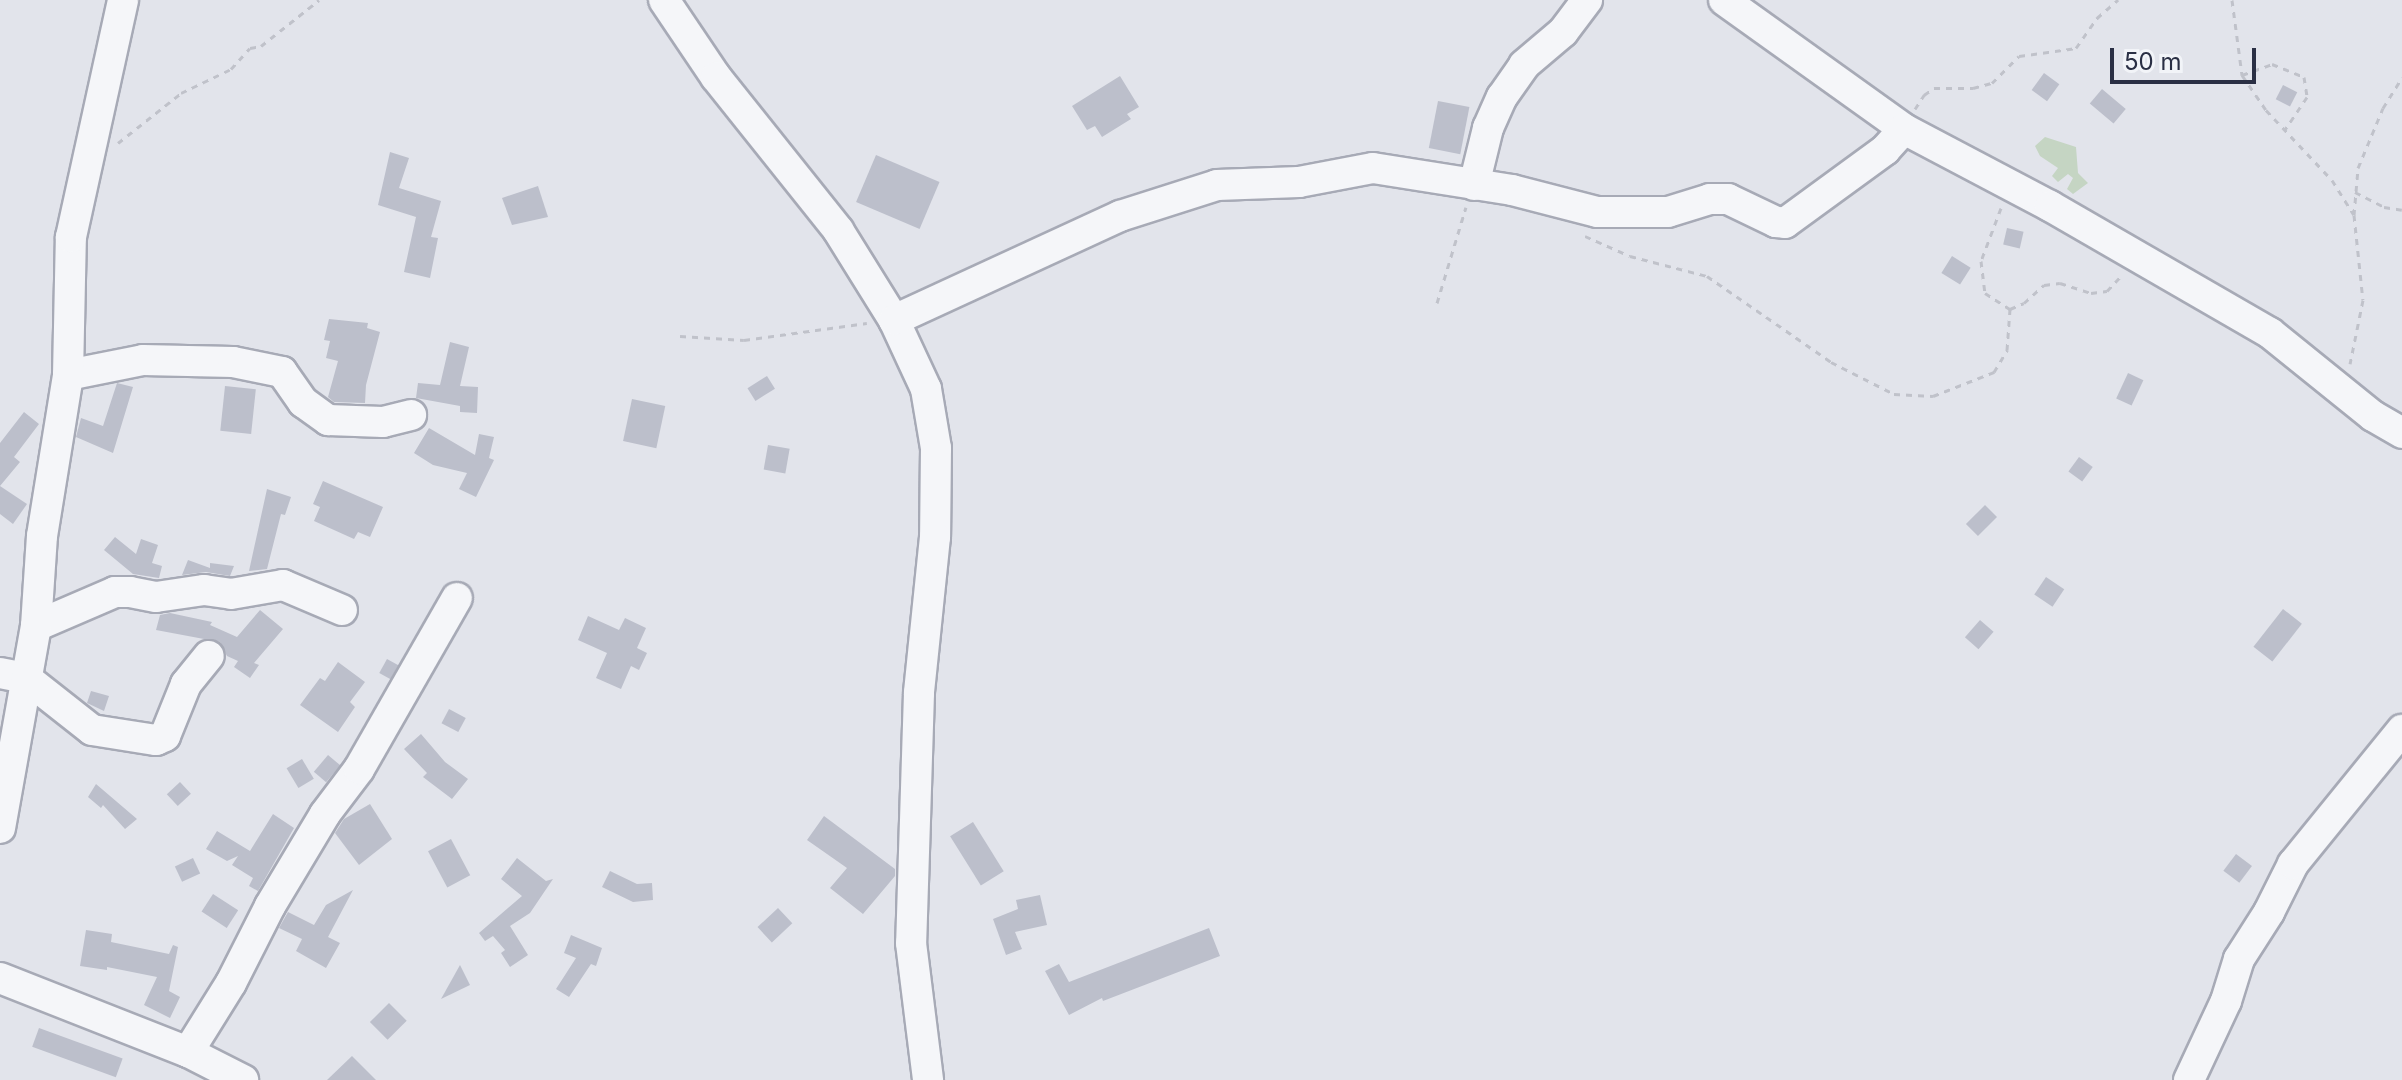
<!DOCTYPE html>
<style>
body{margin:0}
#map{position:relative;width:2402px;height:1080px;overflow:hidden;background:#e2e4eb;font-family:Inter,sans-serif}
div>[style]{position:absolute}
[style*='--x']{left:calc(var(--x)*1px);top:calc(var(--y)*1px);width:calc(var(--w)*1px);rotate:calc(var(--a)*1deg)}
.green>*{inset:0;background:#c5d5c3}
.building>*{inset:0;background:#bcbfcb;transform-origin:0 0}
.path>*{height:3px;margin-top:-1.5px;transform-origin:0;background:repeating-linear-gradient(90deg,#c0c2ca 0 6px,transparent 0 12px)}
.roads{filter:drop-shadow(2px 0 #a7aab6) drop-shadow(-2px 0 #a7aab6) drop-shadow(0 2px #a7aab6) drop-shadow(0 -2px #a7aab6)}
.minor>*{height:30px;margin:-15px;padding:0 15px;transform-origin:15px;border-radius:15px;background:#f5f6f9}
span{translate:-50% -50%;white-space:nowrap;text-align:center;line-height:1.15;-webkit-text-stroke:7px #f2f4f8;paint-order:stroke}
.scale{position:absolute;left:2110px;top:48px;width:146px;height:36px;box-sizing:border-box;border:4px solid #2a2f44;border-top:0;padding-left:10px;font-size:24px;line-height:28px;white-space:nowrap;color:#2a2f44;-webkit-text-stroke:6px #f2f4f8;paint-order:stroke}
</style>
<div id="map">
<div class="green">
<div style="clip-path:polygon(2045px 137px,2076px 147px,2078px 173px,2088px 183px,2073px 194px,2067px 189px,2073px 178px,2068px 174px,2058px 182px,2052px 176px,2058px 168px,2040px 156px,2035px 146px)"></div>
</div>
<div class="building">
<div style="left:2044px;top:73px;width:19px;height:21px;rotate:36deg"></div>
<div style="clip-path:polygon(1120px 76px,1139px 107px,1127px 114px,1131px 119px,1102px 137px,1095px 126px,1087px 130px,1072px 106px)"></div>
<div style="left:2283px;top:85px;width:16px;height:16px;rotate:27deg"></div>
<div style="left:2102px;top:89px;width:31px;height:19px;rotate:40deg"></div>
<div style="left:1438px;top:101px;width:32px;height:48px;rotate:11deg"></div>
<div style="clip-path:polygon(390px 152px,409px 158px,399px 188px,441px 201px,431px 237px,438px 238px,430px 278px,404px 272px,416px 217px,378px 205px)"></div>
<div style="left:876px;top:155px;width:69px;height:51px;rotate:23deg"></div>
<div style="clip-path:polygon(538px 186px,548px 217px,512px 225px,502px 198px)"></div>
<div style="left:2007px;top:228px;width:17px;height:17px;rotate:13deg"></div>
<div style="left:1952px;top:256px;width:22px;height:20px;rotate:32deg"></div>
<div style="clip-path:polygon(329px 319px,368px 323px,367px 328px,380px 332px,366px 385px,365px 403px,334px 402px,328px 397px,338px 361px,326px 358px,330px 341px,324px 340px)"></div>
<div style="clip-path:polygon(450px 342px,469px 347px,460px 386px,478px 387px,477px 413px,460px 412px,460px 406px,416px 398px,418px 383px,440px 385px)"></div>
<div style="left:2128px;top:373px;width:17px;height:28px;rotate:25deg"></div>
<div style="left:767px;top:376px;width:15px;height:23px;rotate:58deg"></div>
<div style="clip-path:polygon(117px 383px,133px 387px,113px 453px,76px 437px,81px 418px,103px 426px)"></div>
<div style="left:225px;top:386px;width:31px;height:45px;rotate:6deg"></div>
<div style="left:632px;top:399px;width:34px;height:43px;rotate:12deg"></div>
<div style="clip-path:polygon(24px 412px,39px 424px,14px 457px,20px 462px,0 486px,0 443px)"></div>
<div style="clip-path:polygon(429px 428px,475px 455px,479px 434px,494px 437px,489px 458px,494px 460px,476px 497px,459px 489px,467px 473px,433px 465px,414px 453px)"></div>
<div style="left:768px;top:445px;width:22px;height:25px;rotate:10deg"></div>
<div style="left:2079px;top:457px;width:17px;height:18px;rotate:36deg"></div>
<div style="clip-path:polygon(323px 481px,383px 507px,370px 537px,358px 532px,354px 539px,314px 521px,320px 507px,313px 504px)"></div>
<div style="clip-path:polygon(0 486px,27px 504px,13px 524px,0 514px)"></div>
<div style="clip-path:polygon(267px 489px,291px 497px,285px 515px,281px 514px,267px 569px,249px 571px)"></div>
<div style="left:1985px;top:505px;width:17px;height:27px;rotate:45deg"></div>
<div style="clip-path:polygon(115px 537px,136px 554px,141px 539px,158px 545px,152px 563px,162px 566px,159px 578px,133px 574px,104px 550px)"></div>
<div style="clip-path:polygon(188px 560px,210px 568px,210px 563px,234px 566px,230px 576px,206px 572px,182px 575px)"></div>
<div style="left:2046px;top:577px;width:22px;height:21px;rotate:34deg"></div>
<div style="left:2283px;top:609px;width:24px;height:48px;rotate:38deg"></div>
<div style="clip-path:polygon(260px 610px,283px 629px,254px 663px,259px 665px,250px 678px,234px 667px,238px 661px,227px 656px,220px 642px,156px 630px,160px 615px,170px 613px,212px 622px,210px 625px,237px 637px)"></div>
<div style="clip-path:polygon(588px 616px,619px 630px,625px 618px,646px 628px,637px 648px,647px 653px,639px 670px,631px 666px,621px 689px,596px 678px,607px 653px,578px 640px)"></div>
<div style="left:1980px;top:620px;width:18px;height:23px;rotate:41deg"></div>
<div style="left:387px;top:659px;width:13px;height:16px;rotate:29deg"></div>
<div style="clip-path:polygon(338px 662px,365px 682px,350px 702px,355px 707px,338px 732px,300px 705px,320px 678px,325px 681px)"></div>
<div style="clip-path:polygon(91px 691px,109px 696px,104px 711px,87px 703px)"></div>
<div style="left:449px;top:709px;width:19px;height:16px;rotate:28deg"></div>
<div style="clip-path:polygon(421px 734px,445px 762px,468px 779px,452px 799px,423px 777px,427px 773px,404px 749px)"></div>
<div style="left:328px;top:755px;width:16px;height:22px;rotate:40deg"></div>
<div style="left:302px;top:759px;width:23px;height:18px;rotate:59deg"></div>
<div style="left:180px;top:782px;width:16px;height:18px;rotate:47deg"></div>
<div style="clip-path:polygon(96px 784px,137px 819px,125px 829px,103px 805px,101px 808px,88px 797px)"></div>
<div style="clip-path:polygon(370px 804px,392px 839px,359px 865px,335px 833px,344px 819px)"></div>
<div style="clip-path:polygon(273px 814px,294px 828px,258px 891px,249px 886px,253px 878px,232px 865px,238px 856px,227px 861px,206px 849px,217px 831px,250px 851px)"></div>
<div style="clip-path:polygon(824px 816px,895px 869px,895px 876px,863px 914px,830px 888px,847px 868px,807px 840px)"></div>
<div style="left:973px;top:822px;width:58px;height:27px;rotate:58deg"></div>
<div style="left:451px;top:839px;width:41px;height:26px;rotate:62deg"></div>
<div style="left:2236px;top:854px;width:20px;height:21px;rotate:37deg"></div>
<div style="left:193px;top:858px;width:17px;height:20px;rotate:65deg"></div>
<div style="clip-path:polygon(517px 858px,546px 881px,553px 879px,530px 913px,510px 926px,528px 955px,510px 967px,501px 953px,505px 950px,493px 936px,485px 941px,479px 933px,522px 896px,501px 879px)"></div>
<div style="clip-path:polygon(610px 871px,637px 884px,652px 883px,653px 900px,633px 902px,602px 887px)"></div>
<div style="clip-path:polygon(353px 890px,328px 937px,340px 943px,326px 968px,296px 951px,302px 939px,279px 928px,288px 912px,314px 925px,326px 905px)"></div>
<div style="left:213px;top:894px;width:30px;height:21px;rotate:33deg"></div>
<div style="clip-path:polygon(1040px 895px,1047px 925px,1015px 932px,1022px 949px,1006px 955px,993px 919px,1018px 909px,1016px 900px)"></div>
<div style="left:778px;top:908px;width:21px;height:28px;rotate:47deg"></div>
<div style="clip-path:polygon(1209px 928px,1220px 956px,1103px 1001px,1102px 998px,1069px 1015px,1045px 971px,1059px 964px,1069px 982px)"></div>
<div style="clip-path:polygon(86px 930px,112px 934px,111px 942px,169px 954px,173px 945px,178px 947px,169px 991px,180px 997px,170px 1018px,144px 1005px,157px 977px,107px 967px,107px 970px,80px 966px)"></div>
<div style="clip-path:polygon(571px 935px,602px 948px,596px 966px,591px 964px,569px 997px,556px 989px,576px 958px,564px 953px)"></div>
<div style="clip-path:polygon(460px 965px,470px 985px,441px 999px)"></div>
<div style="left:389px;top:1003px;width:25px;height:27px;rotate:45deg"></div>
<div style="left:39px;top:1028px;width:89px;height:20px;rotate:20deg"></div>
<div style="clip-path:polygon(352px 1056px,376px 1080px,327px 1080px)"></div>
</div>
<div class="path">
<div style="--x:2232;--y:0;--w:76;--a:82.4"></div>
<div style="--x:2242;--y:75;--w:42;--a:55.6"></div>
<div style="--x:2266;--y:110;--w:96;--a:46.7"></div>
<div style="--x:2332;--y:180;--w:41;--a:57.8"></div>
<div style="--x:2354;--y:215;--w:85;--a:84"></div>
<div style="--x:2363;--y:300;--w:65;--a:101.5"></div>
<div style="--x:2242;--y:75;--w:32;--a:-20"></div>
<div style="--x:2272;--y:64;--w:35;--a:22"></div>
<div style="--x:2304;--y:77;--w:20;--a:81"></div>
<div style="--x:2307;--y:97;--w:40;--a:124"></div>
<div style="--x:1915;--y:109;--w:17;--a:-57"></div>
<div style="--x:1924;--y:95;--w:12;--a:-35"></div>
<div style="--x:1934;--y:88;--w:39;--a:0"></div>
<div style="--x:1973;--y:88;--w:20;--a:-15"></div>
<div style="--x:1992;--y:83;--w:38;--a:-45"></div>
<div style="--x:2019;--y:56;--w:58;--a:-8"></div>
<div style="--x:2076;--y:48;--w:37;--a:-55"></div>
<div style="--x:2097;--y:18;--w:28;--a:-41"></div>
<div style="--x:118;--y:143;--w:80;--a:-38.4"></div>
<div style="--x:181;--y:93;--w:55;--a:-25.6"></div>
<div style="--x:231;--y:69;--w:28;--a:-48"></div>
<div style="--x:250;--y:48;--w:11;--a:-10"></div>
<div style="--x:261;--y:46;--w:74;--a:-38.4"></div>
<div style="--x:2355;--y:192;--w:33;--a:27"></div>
<div style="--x:2384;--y:207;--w:18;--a:9"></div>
<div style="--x:2001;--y:208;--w:57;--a:110.7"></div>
<div style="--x:1981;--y:261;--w:32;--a:83"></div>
<div style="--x:1985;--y:293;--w:30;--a:33"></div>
<div style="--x:2010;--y:309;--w:15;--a:-23"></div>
<div style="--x:2024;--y:303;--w:27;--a:-42"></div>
<div style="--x:2044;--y:285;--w:16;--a:-7"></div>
<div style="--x:2060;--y:283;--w:33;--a:18"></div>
<div style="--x:2091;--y:293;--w:16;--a:-7"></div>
<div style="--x:2107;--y:291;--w:22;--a:-47"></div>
<div style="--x:2354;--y:215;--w:47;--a:-85.1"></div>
<div style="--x:2358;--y:168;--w:65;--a:-67.4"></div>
<div style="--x:2383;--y:108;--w:36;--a:-58"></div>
<div style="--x:1585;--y:236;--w:49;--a:24"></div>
<div style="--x:1630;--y:256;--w:80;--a:14.6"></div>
<div style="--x:1707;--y:276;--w:151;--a:34.7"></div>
<div style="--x:1831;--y:362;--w:71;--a:26.9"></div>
<div style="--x:1894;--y:394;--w:39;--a:3"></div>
<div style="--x:1933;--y:396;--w:66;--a:-21.5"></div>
<div style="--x:1994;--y:372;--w:26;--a:-59"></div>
<div style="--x:2007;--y:350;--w:41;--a:-85.8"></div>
<div style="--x:1437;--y:303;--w:100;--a:-73.2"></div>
<div style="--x:680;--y:336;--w:64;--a:3.6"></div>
<div style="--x:744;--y:340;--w:124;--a:-7.9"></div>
</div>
<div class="roads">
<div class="minor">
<div style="--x:664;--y:0;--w:93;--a:56"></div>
<div style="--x:716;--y:77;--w:196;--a:51.4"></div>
<div style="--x:838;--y:230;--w:106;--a:58.1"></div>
<div style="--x:894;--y:320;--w:76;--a:65.1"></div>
<div style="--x:926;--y:389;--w:60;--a:80.4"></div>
<div style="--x:936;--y:448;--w:89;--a:90.6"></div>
<div style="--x:935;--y:537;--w:157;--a:95.9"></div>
<div style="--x:919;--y:693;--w:250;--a:91.8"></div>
<div style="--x:911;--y:943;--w:138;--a:82.9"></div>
<div style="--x:1724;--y:0;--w:221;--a:35.6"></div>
<div style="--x:1904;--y:129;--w:165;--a:27.8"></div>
<div style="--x:2050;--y:206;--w:254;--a:30"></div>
<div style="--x:2270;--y:333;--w:132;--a:38.9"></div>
<div style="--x:2373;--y:416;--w:34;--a:30"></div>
<div style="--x:1474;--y:185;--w:59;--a:-76.2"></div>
<div style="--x:1488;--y:128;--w:34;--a:-66"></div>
<div style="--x:1502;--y:97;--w:39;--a:-55"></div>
<div style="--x:1524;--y:65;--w:51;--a:-40.2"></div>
<div style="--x:1563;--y:32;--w:40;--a:-53"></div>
<div style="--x:894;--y:320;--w:249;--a:-24.7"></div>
<div style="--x:1120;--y:216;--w:102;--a:-17.7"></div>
<div style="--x:1217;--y:185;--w:82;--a:-2.1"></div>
<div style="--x:1299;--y:182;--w:75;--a:-10.7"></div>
<div style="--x:1373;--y:168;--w:141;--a:9"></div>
<div style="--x:1512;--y:190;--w:88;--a:14.5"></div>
<div style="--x:1597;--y:212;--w:71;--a:0"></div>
<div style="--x:1668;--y:212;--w:44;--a:-17.2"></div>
<div style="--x:1710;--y:199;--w:18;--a:0"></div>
<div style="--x:1728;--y:199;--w:53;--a:25.6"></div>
<div style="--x:1776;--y:222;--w:9;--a:6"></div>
<div style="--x:1785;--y:223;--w:124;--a:-36.1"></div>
<div style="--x:1885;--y:150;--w:28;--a:-48"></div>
<div style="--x:68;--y:375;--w:76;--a:-11.3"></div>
<div style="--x:143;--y:360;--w:90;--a:1.3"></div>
<div style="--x:233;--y:362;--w:50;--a:11.5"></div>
<div style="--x:282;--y:372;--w:37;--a:55"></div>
<div style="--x:303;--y:402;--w:31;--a:36"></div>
<div style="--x:328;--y:420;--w:55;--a:2.1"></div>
<div style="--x:383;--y:422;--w:29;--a:-14"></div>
<div style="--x:36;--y:626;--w:86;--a:-23.3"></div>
<div style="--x:115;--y:592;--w:15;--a:0"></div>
<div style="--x:130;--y:592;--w:26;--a:11"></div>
<div style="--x:156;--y:597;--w:49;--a:-8.3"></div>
<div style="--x:204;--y:590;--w:27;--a:8"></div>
<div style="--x:231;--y:594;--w:53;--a:-9.8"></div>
<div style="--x:283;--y:585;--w:64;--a:23"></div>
<div style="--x:0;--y:673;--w:26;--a:11"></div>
<div style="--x:26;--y:678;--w:84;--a:38.2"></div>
<div style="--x:92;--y:730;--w:65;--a:8.9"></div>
<div style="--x:156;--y:740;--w:10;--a:-24"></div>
<div style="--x:165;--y:736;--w:56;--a:-68"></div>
<div style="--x:186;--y:684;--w:36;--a:-51"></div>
<div style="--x:0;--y:828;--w:205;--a:-79.9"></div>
<div style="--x:36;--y:626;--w:90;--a:-86.2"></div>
<div style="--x:42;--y:536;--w:163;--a:-80.8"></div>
<div style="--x:68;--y:375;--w:138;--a:-88.8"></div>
<div style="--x:71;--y:237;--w:243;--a:-77.6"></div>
<div style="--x:0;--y:978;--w:202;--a:21.5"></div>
<div style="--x:188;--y:1052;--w:62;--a:27"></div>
<div style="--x:188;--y:1052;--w:81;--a:-58.1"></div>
<div style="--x:231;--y:983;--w:86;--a:-63.1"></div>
<div style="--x:270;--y:906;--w:107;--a:-59.1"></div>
<div style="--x:325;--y:814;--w:56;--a:-52.9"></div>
<div style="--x:359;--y:769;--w:197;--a:-60.2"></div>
<div style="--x:2189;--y:1080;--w:87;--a:-64.9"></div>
<div style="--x:2226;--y:1001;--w:44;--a:-72.8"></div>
<div style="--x:2239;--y:959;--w:56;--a:-57.4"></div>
<div style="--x:2269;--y:912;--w:54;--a:-63.4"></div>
<div style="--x:2293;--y:864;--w:173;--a:-50.9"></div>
</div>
</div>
<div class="scale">50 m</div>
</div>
